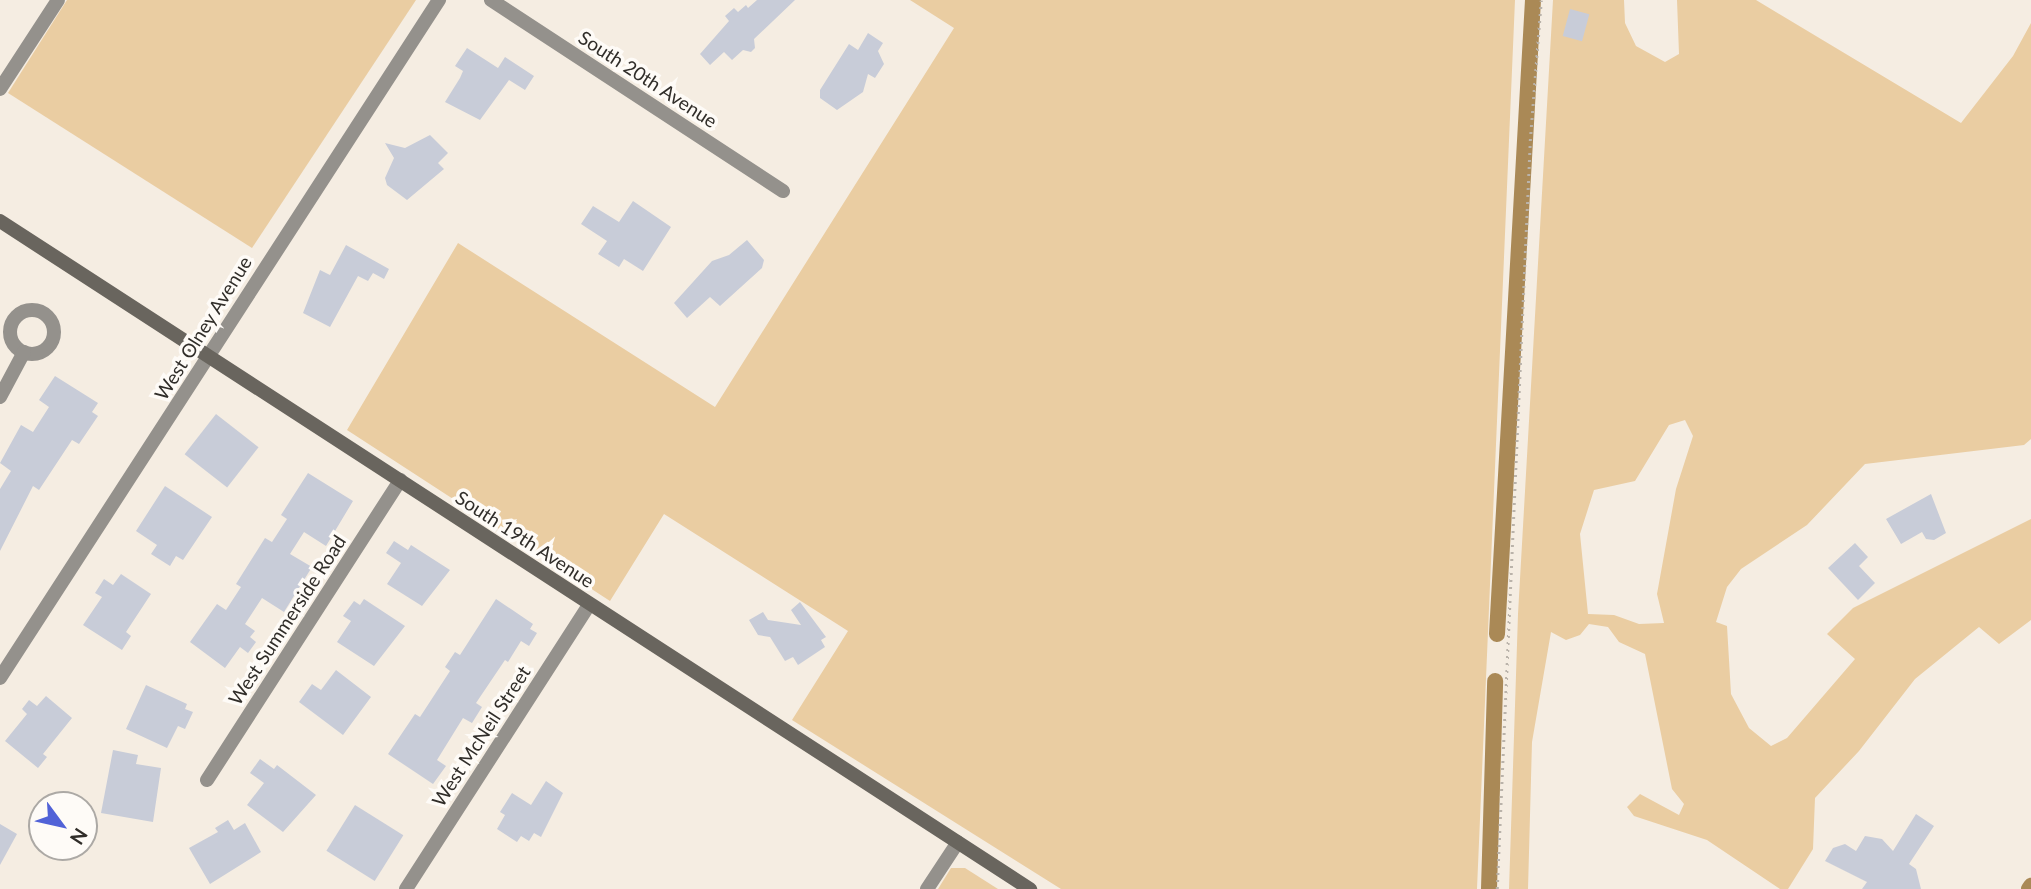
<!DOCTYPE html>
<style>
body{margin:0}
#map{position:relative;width:2031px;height:889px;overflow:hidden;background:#f5ede2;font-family:Lato,sans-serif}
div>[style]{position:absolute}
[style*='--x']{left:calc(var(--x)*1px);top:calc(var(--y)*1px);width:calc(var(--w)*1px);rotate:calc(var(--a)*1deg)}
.green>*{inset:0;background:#eacda2}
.canal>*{height:16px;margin:-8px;padding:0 8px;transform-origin:8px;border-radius:8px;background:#aa8956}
.building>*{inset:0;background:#c8ccd8;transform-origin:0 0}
.path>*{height:2.5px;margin-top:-1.25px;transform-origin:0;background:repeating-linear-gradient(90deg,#bab3aa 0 2px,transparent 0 7px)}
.street>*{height:14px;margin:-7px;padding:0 7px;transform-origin:7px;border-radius:7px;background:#94918c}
.street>.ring{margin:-7px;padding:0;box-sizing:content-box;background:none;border:14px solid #94918c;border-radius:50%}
.secondary>*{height:14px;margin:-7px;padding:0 7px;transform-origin:7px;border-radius:7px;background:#69655e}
span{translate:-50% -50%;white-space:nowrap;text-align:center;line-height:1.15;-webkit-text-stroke:7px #fefbf7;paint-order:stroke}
.street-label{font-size:19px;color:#302d29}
.north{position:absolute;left:28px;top:791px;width:70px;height:70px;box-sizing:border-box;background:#fefbf7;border:2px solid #aca9a5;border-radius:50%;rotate:123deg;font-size:19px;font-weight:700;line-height:28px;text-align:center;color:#302d29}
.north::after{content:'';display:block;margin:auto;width:24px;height:32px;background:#5162d7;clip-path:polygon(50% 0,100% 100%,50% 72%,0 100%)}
</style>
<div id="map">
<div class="green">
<div style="clip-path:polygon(67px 0,416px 0,252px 248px,8px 93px)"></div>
<div style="clip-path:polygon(910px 0,1515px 0,1477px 889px,1061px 889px,792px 720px,848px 631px,664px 514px,610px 601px,347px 430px,458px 243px,715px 407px,954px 28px)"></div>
<div style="clip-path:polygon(evenodd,1553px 0,1624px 0,1625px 23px,1636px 46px,1665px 62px,1679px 54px,1677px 0,1756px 0,1961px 123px,2013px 56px,2031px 23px,2031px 439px,2024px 445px,1865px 464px,1807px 525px,1741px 569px,1727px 587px,1716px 622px,1727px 626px,1731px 694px,1749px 728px,1771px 746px,1787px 738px,1855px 659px,1827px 634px,1853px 608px,2031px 519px,2031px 620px,1999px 644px,1979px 627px,1915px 679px,1859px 751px,1815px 798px,1813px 849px,1788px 889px,1780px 889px,1707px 840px,1634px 816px,1627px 807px,1640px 794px,1679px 815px,1684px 804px,1672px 789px,1645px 654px,1619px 642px,1608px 627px,1589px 624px,1580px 635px,1566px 640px,1551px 632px,1532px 742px,1528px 889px,1509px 889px,1518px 614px,1553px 0,1685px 420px,1693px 436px,1676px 489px,1657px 594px,1664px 623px,1639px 624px,1614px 615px,1588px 614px,1580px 534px,1594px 490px,1635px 481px,1669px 425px,1685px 420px)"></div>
<div style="clip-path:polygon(951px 868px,965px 868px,998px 889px,938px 889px)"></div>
</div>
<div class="canal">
<div style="--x:1497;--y:634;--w:635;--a:-86.75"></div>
<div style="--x:1489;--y:889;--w:208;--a:-88.3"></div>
<div style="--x:2029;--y:889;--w:4;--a:-56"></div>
</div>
<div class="building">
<div style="clip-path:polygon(757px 0,795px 0,754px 39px,755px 48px,751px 52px,743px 50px,732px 60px,724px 52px,710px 65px,700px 54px,729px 21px,725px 16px,734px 8px,738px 12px,746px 5px,748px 8px)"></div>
<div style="left:1570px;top:9px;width:20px;height:28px;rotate:15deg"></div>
<div style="clip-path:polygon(868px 33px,883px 43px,878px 51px,884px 64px,875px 78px,868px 74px,863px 92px,837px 110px,820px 98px,820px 90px,849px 44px,858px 50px)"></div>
<div style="clip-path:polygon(467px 48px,498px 68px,505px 57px,534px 76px,525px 90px,509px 80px,480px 120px,445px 102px,460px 78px,463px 71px,455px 66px)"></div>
<div style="clip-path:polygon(430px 135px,448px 153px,438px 163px,444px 169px,407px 200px,387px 185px,385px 178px,394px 158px,385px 143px,405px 148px)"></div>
<div style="clip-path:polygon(633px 201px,671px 227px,643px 271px,624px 259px,619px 267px,598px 254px,607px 241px,581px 224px,593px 206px,619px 222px)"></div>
<div style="clip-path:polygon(747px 240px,764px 260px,762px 268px,720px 306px,710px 297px,687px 318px,674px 303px,712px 261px,729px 255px)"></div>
<div style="clip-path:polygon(346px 245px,389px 269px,384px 279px,373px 273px,368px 281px,358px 276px,330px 327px,303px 313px,320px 270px,330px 275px)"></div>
<div style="clip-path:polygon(55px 376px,98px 403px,92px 412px,98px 416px,79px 444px,72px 440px,39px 490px,33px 486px,0 551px,0 489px,11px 471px,0 463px,21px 425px,33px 432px,49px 407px,39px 400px)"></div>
<div style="left:216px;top:414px;width:54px;height:51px;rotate:38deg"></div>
<div style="clip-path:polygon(308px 473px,353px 501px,326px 546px,304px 532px,290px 554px,312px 567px,284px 612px,262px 598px,245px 624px,255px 631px,250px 637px,256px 642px,248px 653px,240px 647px,225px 668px,190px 642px,217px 604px,226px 610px,241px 587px,236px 584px,265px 538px,272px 542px,287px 519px,281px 515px)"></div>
<div style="clip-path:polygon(165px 486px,212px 517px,183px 560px,176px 556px,170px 566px,151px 554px,157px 545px,136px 531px)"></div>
<div style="clip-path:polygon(1931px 494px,1946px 533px,1934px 540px,1926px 539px,1922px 532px,1901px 544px,1886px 519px)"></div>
<div style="clip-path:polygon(394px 541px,408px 550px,411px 545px,450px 570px,422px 606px,387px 584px,401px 563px,386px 553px)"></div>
<div style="clip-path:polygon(1855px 543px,1868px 557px,1859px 566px,1875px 583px,1858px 600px,1828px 568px)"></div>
<div style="clip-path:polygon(121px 574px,151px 594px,126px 632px,131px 636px,122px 650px,83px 625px,102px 597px,95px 593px,104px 579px,113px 585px)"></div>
<div style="clip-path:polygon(364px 599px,405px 626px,374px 666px,337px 642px,351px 621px,343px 616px,354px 601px,360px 605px)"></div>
<div style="clip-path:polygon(496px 599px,533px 624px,530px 629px,537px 633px,529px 646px,521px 641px,508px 662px,505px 660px,476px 703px,482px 707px,472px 723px,463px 718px,437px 760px,446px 766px,433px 784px,388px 754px,415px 714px,420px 717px,450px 671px,445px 667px,455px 652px,460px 655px)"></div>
<div style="clip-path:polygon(800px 602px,826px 637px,821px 640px,825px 647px,798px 665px,793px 657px,785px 661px,770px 637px,758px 635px,749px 620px,763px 612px,768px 620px,801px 625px,791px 610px)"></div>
<div style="clip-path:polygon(336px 670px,371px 697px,343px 735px,299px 702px,312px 684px,321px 690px)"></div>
<div style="clip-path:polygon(146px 685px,187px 704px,185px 709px,193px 712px,185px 729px,178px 726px,167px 748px,126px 729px)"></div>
<div style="clip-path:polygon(46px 696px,72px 718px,43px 754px,47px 757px,38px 768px,5px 741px,27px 714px,22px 709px,29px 700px,37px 706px)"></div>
<div style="clip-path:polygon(113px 750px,138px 755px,136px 764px,161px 768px,153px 822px,101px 813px)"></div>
<div style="clip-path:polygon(260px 759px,274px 769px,277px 765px,316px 795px,283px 832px,247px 805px,264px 783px,250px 773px)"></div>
<div style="clip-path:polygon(546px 781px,563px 793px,541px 837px,534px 833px,529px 841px,521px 836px,517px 842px,497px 829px,505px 815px,500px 812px,512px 793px,531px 805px)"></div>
<div style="left:355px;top:805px;width:57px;height:54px;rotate:32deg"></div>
<div style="clip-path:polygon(1916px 814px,1934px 826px,1909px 864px,1916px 869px,1921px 889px,1862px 889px,1867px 882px,1825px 861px,1833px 848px,1845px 844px,1856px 851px,1865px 836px,1882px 839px,1893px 851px)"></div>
<div style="clip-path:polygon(228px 820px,234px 830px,245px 823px,261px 852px,210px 884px,189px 848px,218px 832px,215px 828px)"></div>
<div style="clip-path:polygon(0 824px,17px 834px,0 865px)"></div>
</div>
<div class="path">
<div style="--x:1497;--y:889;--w:749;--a:-87.47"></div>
<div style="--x:1530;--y:141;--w:141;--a:-85.5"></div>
</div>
<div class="street">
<div style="--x:491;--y:0;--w:349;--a:33.2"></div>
<div style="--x:0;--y:89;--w:106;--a:-56.9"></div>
<div class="ring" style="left:10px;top:310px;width:30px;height:30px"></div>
<div style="--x:0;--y:397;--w:51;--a:-61.9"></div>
<div style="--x:0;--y:678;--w:808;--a:-57.08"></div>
<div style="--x:207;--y:780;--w:357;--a:-57.2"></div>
<div style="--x:406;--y:889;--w:339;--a:-57.2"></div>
<div style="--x:927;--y:889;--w:56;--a:-56.6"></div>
</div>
<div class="secondary">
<div style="--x:0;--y:221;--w:1228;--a:32.97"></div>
</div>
<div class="street-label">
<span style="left:648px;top:79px;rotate:33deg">South 20th Avenue</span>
<span style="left:203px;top:328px;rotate:-58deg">West Olney Avenue</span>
<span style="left:525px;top:539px;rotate:33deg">South 19th Avenue</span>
<span style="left:287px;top:620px;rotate:-57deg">West Summerside Road</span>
<span style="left:481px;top:736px;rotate:-57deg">West McNeil Street</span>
</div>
<div class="north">N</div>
</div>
